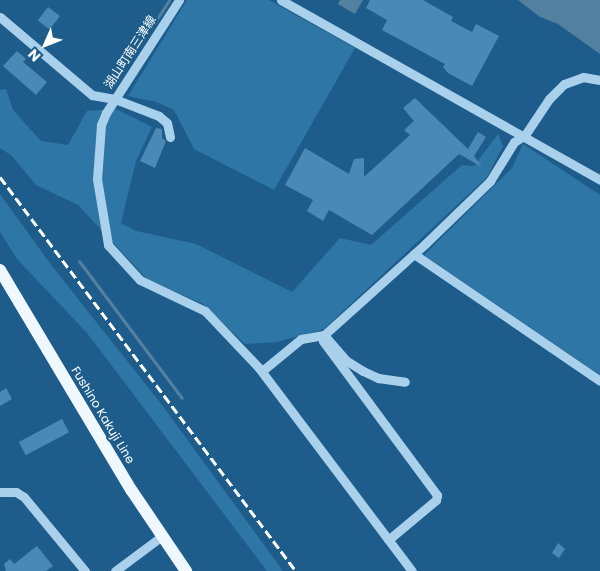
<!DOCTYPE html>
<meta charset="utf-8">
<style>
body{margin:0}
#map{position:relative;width:600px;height:571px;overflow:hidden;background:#1e5d8b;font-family:Poppins,"Noto Sans JP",sans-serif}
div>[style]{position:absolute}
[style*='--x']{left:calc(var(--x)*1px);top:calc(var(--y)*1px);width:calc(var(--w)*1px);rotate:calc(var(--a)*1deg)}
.green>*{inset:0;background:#2e76a6}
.water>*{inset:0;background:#5480a0}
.stream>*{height:3px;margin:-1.5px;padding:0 1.5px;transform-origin:1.5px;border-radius:1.5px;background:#5480a0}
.building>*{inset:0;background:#4a89b5;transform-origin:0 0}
.minor>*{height:9px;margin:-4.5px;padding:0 4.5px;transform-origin:4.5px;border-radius:4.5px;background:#aad1ec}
.major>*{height:12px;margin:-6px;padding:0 6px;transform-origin:6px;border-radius:6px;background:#eff7ff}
.rail>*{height:3px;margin-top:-1.5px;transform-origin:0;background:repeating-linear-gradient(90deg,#fff 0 9px,transparent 0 13px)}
span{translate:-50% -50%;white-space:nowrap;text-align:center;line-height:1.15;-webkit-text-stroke:4px #1e5d8b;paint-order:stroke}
.street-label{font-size:12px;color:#fff}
.north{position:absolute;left:20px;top:20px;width:50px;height:50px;-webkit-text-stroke:4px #1e5d8b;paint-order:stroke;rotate:226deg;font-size:14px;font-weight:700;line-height:20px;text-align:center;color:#fff}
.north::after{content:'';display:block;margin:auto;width:18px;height:22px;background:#fff;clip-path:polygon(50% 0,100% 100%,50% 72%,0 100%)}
</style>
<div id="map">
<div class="green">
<div style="clip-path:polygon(187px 0,269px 0,355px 48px,274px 190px,194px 149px,174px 110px,156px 102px,128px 96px)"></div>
<div style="clip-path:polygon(6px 89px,13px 110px,41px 141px,68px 145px,87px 111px,116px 109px,152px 127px,136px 161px,121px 223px,136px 231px,196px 244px,292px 292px,340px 238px,371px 245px,462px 165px,474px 166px,498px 134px,503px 146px,487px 177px,324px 329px,277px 342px,245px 344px,203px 304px,147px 279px,78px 205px,36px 185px,12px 156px,0 148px,0 90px)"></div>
<div style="clip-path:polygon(523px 144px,600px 195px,600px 375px,424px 255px,512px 168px)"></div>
<div style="clip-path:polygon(0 194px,52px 266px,162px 405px,283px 571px,267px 571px,87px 333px,17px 259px,0 232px)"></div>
</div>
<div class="water">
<div style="clip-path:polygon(340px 0,363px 0,355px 14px,338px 4px)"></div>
<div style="clip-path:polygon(518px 0,600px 0,600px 54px,558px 24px,540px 17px)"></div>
</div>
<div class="stream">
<div style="--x:151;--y:28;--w:33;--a:-57"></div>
<div style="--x:79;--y:261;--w:171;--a:53.1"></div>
</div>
<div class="building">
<div style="clip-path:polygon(370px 0,423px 0,453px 17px,451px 21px,472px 32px,476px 24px,499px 36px,472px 86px,448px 73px,443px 67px,445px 64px,382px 30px,387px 20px,366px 8px)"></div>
<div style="left:48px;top:7px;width:15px;height:17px;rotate:37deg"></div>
<div style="clip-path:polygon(17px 51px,26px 59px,23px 62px,47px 82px,36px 95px,3px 66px)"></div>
<div style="clip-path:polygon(415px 98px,468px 149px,478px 132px,486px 137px,474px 156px,482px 167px,459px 154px,372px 235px,329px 210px,323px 221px,307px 211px,313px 200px,285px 185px,305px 148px,349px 174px,354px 159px,364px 158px,364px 177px,410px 135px,404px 130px,414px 121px,403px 108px)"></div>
<div style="clip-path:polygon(156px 128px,162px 129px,162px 138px,166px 141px,155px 168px,140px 161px)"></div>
<div style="clip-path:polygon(6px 388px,12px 399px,0 406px,0 392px)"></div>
<div style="left:62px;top:419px;width:15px;height:49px;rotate:62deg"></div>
<div style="clip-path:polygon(558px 543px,565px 549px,559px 558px,552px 553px)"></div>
<div style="clip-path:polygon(37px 546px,53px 566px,46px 571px,6px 571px,4px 564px,10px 559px,14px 564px)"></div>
</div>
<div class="minor">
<div style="--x:281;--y:0;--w:366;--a:29.4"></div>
<div style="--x:0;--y:17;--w:121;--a:40.3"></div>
<div style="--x:92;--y:95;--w:23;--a:10"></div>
<div style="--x:115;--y:99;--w:118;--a:-57.1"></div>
<div style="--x:170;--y:137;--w:14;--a:-102"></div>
<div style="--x:167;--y:123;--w:11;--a:-139"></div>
<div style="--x:159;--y:116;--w:47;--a:-158.9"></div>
<div style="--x:115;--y:99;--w:17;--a:123"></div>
<div style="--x:106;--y:113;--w:13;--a:113"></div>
<div style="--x:101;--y:125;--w:54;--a:94.2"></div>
<div style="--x:97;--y:179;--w:67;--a:80.5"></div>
<div style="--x:108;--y:245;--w:47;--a:47.6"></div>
<div style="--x:140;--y:280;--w:72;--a:25.5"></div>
<div style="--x:205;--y:311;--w:79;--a:46.5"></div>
<div style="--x:259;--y:368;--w:254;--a:53"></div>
<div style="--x:414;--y:254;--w:225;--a:34.3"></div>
<div style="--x:324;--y:335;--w:6;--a:99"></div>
<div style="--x:323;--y:341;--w:192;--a:53.5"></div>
<div style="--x:437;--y:495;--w:5;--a:101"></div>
<div style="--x:436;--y:500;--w:62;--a:140.2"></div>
<div style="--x:324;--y:335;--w:35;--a:49"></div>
<div style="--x:347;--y:361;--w:19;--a:32"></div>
<div style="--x:363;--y:371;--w:17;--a:25"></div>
<div style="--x:378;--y:378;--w:27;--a:8"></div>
<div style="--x:262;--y:371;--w:50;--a:-39.4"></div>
<div style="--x:301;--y:339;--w:23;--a:-10"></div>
<div style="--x:324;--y:335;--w:136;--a:-42"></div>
<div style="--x:425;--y:244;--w:91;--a:-44.1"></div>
<div style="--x:490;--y:181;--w:46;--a:-58.4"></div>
<div style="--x:514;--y:142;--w:13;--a:-32"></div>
<div style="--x:525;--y:135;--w:43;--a:-56.3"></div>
<div style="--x:549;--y:99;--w:21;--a:-45"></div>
<div style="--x:564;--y:84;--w:20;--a:-20"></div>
<div style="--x:583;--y:77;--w:17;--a:10"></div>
<div style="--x:0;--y:492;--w:16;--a:0"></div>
<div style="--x:16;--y:492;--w:9;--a:32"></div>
<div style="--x:24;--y:497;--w:96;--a:50.5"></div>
<div style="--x:115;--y:571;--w:59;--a:-36.7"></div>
</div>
<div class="major">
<div style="--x:0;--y:270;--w:257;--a:59.2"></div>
<div style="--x:132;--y:491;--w:97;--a:56"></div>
</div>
<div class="rail">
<div style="--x:0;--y:177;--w:493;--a:53.1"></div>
</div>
<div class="street-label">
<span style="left:130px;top:52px;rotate:-57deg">湖山町南三津線</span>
<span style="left:103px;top:415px;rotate:59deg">Fushino Kakuji Line</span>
</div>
<div class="north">N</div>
</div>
